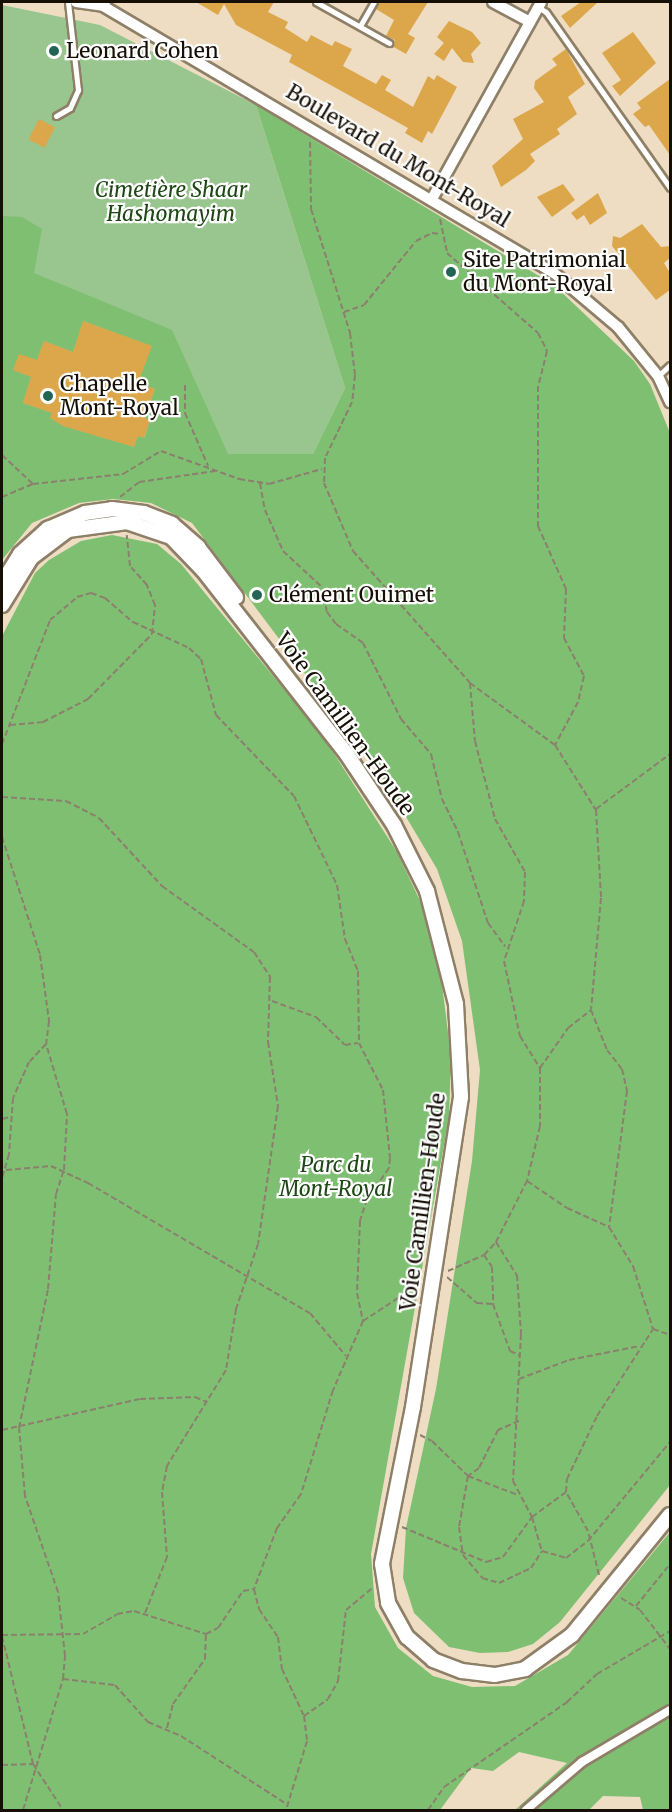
<!DOCTYPE html>
<meta charset="utf-8">
<style>
body{margin:0}
#map{position:relative;width:672px;height:1812px;overflow:hidden;background:#eeddc3;font-family:Merriweather,serif}
div>[style]{position:absolute}
[style*='--x']{left:calc(var(--x)*1px);top:calc(var(--y)*1px);width:calc(var(--w)*1px);rotate:calc(var(--a)*1deg)}
.green>*{inset:0;background:#99c58f}
.forest>*{inset:0;background:#7fbf72}
.building>*{inset:0;background:#dca74a;transform-origin:0 0}
.path>*{height:2px;margin-top:-1px;transform-origin:0;background:repeating-linear-gradient(90deg,#8b7f6d 0 6px,transparent 0 9px)}
.roads{filter:drop-shadow(2px 0 #8e7f67) drop-shadow(-2px 0 #8e7f67) drop-shadow(0 2px #8e7f67) drop-shadow(0 -2px #8e7f67)}
.service>*{height:5px;margin:-2.5px;padding:0 2.5px;transform-origin:2.5px;border-radius:2.5px;background:#fff}
.pedestrian>*{height:8px;margin:-4px;padding:0 4px;transform-origin:4px;border-radius:4px;background:#fff}
.minor>*{height:10px;margin:-5px;padding:0 5px;transform-origin:5px;border-radius:5px;background:#fff}
.tertiary>*{height:14px;margin:-7px;padding:0 7px;transform-origin:7px;border-radius:7px;background:#fff}
.dots>*{width:16px;height:16px;translate:-50% -50%;box-sizing:border-box;border:3px solid #fff;border-radius:50%}
span{translate:-50% -50%;white-space:nowrap;text-align:center;line-height:1.15;-webkit-text-stroke:4.5px #fff;paint-order:stroke}
.poi-label{font-size:21px;color:#150f06}
.left{translate:0 -50%;text-align:left}
.street-label{font-size:21px;color:#150f06}
.park-label{font-size:21px;color:#1d4714;font-style:italic}
.frame{position:absolute;inset:0;border:3px solid #150f06;pointer-events:none}
</style>
<div id="map">
<div class="green">
<div style="clip-path:polygon(2px 5px,100px 25px,256px 105px,345px 388px,313px 454px,35px 457px,2px 535px)"></div>
</div>
<div class="forest">
<div style="clip-path:polygon(evenodd,256px 105px,554px 285px,634px 361px,650px 384px,670px 433px,670px 1485px,560px 1622px,533px 1644px,508px 1652px,480px 1653px,449px 1647px,414px 1613px,403px 1578px,406px 1528px,436px 1389px,472px 1161px,480px 1070px,462px 941px,437px 869px,380px 773px,192px 523px,151px 503px,113px 499px,79px 503px,32px 523px,2px 560px,2px 216px,22px 217px,42px 229px,34px 273px,172px 330px,228px 454px,313px 454px,345px 388px,256px 105px,84px 321px,151px 346px,138px 383px,155px 389px,145px 418px,150px 420px,145px 438px,138px 436px,134px 447px,64px 426px,50px 418px,52px 413px,23px 403px,31px 377px,13px 370px,19px 355px,37px 360px,44px 341px,73px 352px,84px 321px)"></div>
<div style="clip-path:polygon(112px 535px,157px 544px,181px 564px,324px 738px,397px 852px,421px 903px,441px 977px,451px 1056px,449px 1117px,371px 1554px,375px 1607px,398px 1648px,433px 1676px,472px 1687px,515px 1686px,568px 1655px,670px 1532px,670px 1810px,643px 1810px,640px 1797px,603px 1796px,589px 1810px,515px 1810px,567px 1763px,519px 1752px,493px 1771px,471px 1768px,440px 1810px,2px 1810px,2px 636px,35px 573px,49px 560px,81px 541px)"></div>
</div>
<div class="building">
<div style="clip-path:polygon(196px 2px,274px 2px,268px 12px,288px 22px,285px 28px,307px 42px,311px 35px,332px 46px,335px 41px,352px 49px,343px 66px,376px 84px,382px 75px,391px 80px,385px 90px,413px 107px,428px 76px,434px 80px,437px 75px,457px 87px,432px 134px,428px 131px,422px 143px,405px 133px,408px 128px,289px 62px,292px 55px,236px 25px,224px 4px,218px 15px)"></div>
<div style="clip-path:polygon(379px 2px,428px 2px,408px 34px,415px 38px,406px 54px,392px 46px,395px 40px,386px 36px,394px 20px,376px 9px)"></div>
<div style="clip-path:polygon(581px 2px,598px 2px,570px 28px,561px 16px)"></div>
<div style="clip-path:polygon(449px 21px,472px 32px,481px 43px,471px 54px,474px 63px,463px 62px,452px 48px,444px 61px,434px 54px,444px 43px,437px 37px)"></div>
<div style="clip-path:polygon(633px 32px,656px 63px,620px 96px,612px 86px,621px 80px,602px 53px)"></div>
<div style="clip-path:polygon(566px 49px,585px 84px,568px 97px,577px 114px,557px 129px,560px 134px,530px 154px,535px 161px,526px 170px,501px 187px,492px 166px,523px 139px,513px 119px,544px 102px,534px 88px,535px 81px,557px 65px,552px 59px)"></div>
<div style="clip-path:polygon(670px 79px,670px 155px,649px 125px,645px 127px,633px 114px,641px 108px,637px 103px)"></div>
<div style="left:39px;top:119px;width:18px;height:23px;rotate:27deg"></div>
<div style="clip-path:polygon(563px 184px,575px 200px,552px 217px,537px 197px)"></div>
<div style="clip-path:polygon(598px 193px,607px 213px,590px 225px,584px 215px,577px 220px,571px 213px)"></div>
<div style="clip-path:polygon(642px 224px,661px 247px,670px 246px,670px 258px,664px 263px,670px 273px,670px 290px,656px 300px,612px 246px,613px 236px,620px 238px)"></div>
<div style="clip-path:polygon(83px 321px,152px 346px,138px 383px,155px 389px,145px 418px,150px 420px,144px 438px,138px 436px,134px 447px,63px 426px,50px 418px,52px 413px,23px 403px,31px 377px,13px 370px,19px 354px,37px 360px,44px 341px,73px 352px)"></div>
</div>
<div class="path">
<div style="--x:310;--y:142;--w:67;--a:89.1"></div>
<div style="--x:311;--y:209;--w:130;--a:72.5"></div>
<div style="--x:350;--y:333;--w:42;--a:83.2"></div>
<div style="--x:355;--y:375;--w:27;--a:96"></div>
<div style="--x:352;--y:402;--w:62;--a:115.7"></div>
<div style="--x:325;--y:458;--w:25;--a:92"></div>
<div style="--x:324;--y:483;--w:74;--a:66.9"></div>
<div style="--x:353;--y:551;--w:176;--a:48.4"></div>
<div style="--x:470;--y:683;--w:58;--a:85.1"></div>
<div style="--x:475;--y:741;--w:81;--a:75.6"></div>
<div style="--x:495;--y:819;--w:61;--a:60.5"></div>
<div style="--x:525;--y:872;--w:29;--a:92"></div>
<div style="--x:524;--y:901;--w:63;--a:108.4"></div>
<div style="--x:504;--y:961;--w:77;--a:78"></div>
<div style="--x:520;--y:1036;--w:38;--a:58"></div>
<div style="--x:540;--y:1068;--w:58;--a:90"></div>
<div style="--x:540;--y:1126;--w:57;--a:103.3"></div>
<div style="--x:527;--y:1181;--w:48;--a:34"></div>
<div style="--x:567;--y:1208;--w:46;--a:24.3"></div>
<div style="--x:440;--y:219;--w:35;--a:78"></div>
<div style="--x:447;--y:253;--w:121;--a:41.3"></div>
<div style="--x:538;--y:333;--w:20;--a:63"></div>
<div style="--x:547;--y:351;--w:36;--a:104"></div>
<div style="--x:538;--y:386;--w:140;--a:90"></div>
<div style="--x:538;--y:526;--w:69;--a:66"></div>
<div style="--x:566;--y:589;--w:49;--a:92.3"></div>
<div style="--x:564;--y:638;--w:43;--a:62.2"></div>
<div style="--x:584;--y:676;--w:27;--a:103"></div>
<div style="--x:578;--y:702;--w:49;--a:118.1"></div>
<div style="--x:555;--y:745;--w:77;--a:57.8"></div>
<div style="--x:596;--y:810;--w:88;--a:86.7"></div>
<div style="--x:601;--y:898;--w:112;--a:95.1"></div>
<div style="--x:591;--y:1010;--w:43;--a:68.2"></div>
<div style="--x:607;--y:1050;--w:24;--a:52"></div>
<div style="--x:622;--y:1069;--w:23;--a:77"></div>
<div style="--x:627;--y:1091;--w:137;--a:97.5"></div>
<div style="--x:609;--y:1227;--w:46;--a:58.4"></div>
<div style="--x:633;--y:1266;--w:66;--a:72.4"></div>
<div style="--x:653;--y:1329;--w:18;--a:19"></div>
<div style="--x:344;--y:312;--w:21;--a:-19"></div>
<div style="--x:364;--y:305;--w:82;--a:-50.9"></div>
<div style="--x:416;--y:241;--w:18;--a:-27"></div>
<div style="--x:432;--y:233;--w:9;--a:6"></div>
<div style="--x:185;--y:385;--w:28;--a:90"></div>
<div style="--x:185;--y:413;--w:58;--a:66.5"></div>
<div style="--x:2;--y:455;--w:42;--a:43.1"></div>
<div style="--x:260;--y:483;--w:27;--a:80"></div>
<div style="--x:265;--y:510;--w:45;--a:66.3"></div>
<div style="--x:283;--y:551;--w:54;--a:42.8"></div>
<div style="--x:323;--y:588;--w:24;--a:81"></div>
<div style="--x:327;--y:612;--w:15;--a:53"></div>
<div style="--x:336;--y:624;--w:33;--a:35"></div>
<div style="--x:363;--y:643;--w:85;--a:63.4"></div>
<div style="--x:401;--y:719;--w:46;--a:49.4"></div>
<div style="--x:431;--y:754;--w:46;--a:76.3"></div>
<div style="--x:442;--y:799;--w:37;--a:64"></div>
<div style="--x:458;--y:832;--w:96;--a:71.8"></div>
<div style="--x:488;--y:923;--w:29;--a:54"></div>
<div style="--x:2;--y:497;--w:34;--a:-23"></div>
<div style="--x:33;--y:484;--w:91;--a:-6.3"></div>
<div style="--x:123;--y:474;--w:44;--a:-31.2"></div>
<div style="--x:161;--y:451;--w:83;--a:19.7"></div>
<div style="--x:239;--y:479;--w:30;--a:9"></div>
<div style="--x:269;--y:484;--w:55;--a:-15.8"></div>
<div style="--x:120;--y:497;--w:24;--a:-38"></div>
<div style="--x:139;--y:482;--w:77;--a:-8.2"></div>
<div style="--x:470;--y:683;--w:105;--a:36.1"></div>
<div style="--x:10;--y:725;--w:33;--a:-5"></div>
<div style="--x:43;--y:722;--w:51;--a:-27.1"></div>
<div style="--x:88;--y:699;--w:91;--a:-45.4"></div>
<div style="--x:152;--y:634;--w:29;--a:-84"></div>
<div style="--x:155;--y:605;--w:22;--a:-112"></div>
<div style="--x:147;--y:585;--w:25;--a:-132"></div>
<div style="--x:130;--y:566;--w:31;--a:-96"></div>
<div style="--x:2;--y:744;--w:133;--a:-68.8"></div>
<div style="--x:50;--y:620;--w:35;--a:-40"></div>
<div style="--x:77;--y:597;--w:15;--a:-16"></div>
<div style="--x:91;--y:593;--w:15;--a:20"></div>
<div style="--x:105;--y:598;--w:37;--a:41"></div>
<div style="--x:133;--y:622;--w:62;--a:24.9"></div>
<div style="--x:189;--y:648;--w:16;--a:43"></div>
<div style="--x:201;--y:659;--w:58;--a:75"></div>
<div style="--x:216;--y:715;--w:112;--a:46.1"></div>
<div style="--x:294;--y:796;--w:99;--a:64.2"></div>
<div style="--x:337;--y:885;--w:55;--a:81.6"></div>
<div style="--x:345;--y:939;--w:35;--a:68"></div>
<div style="--x:358;--y:971;--w:72;--a:89.2"></div>
<div style="--x:359;--y:1043;--w:53;--a:62.9"></div>
<div style="--x:383;--y:1090;--w:68;--a:84.1"></div>
<div style="--x:390;--y:1158;--w:10;--a:96"></div>
<div style="--x:389;--y:1168;--w:38;--a:125"></div>
<div style="--x:367;--y:1199;--w:23;--a:108"></div>
<div style="--x:360;--y:1221;--w:72;--a:92.4"></div>
<div style="--x:357;--y:1293;--w:29;--a:78"></div>
<div style="--x:363;--y:1321;--w:75;--a:113.5"></div>
<div style="--x:333;--y:1390;--w:109;--a:107.1"></div>
<div style="--x:301;--y:1494;--w:42;--a:125.2"></div>
<div style="--x:277;--y:1528;--w:65;--a:110.7"></div>
<div style="--x:254;--y:1589;--w:21;--a:76"></div>
<div style="--x:259;--y:1609;--w:34;--a:56"></div>
<div style="--x:278;--y:1637;--w:32;--a:83"></div>
<div style="--x:282;--y:1669;--w:52;--a:64.9"></div>
<div style="--x:304;--y:1716;--w:25;--a:83"></div>
<div style="--x:307;--y:1741;--w:72;--a:106.9"></div>
<div style="--x:2;--y:797;--w:64;--a:3.6"></div>
<div style="--x:66;--y:801;--w:37;--a:27"></div>
<div style="--x:99;--y:818;--w:93;--a:47.2"></div>
<div style="--x:162;--y:886;--w:113;--a:35.7"></div>
<div style="--x:254;--y:952;--w:30;--a:57"></div>
<div style="--x:270;--y:977;--w:65;--a:91.8"></div>
<div style="--x:268;--y:1042;--w:65;--a:81.1"></div>
<div style="--x:278;--y:1106;--w:139;--a:98.2"></div>
<div style="--x:258;--y:1244;--w:69;--a:108.7"></div>
<div style="--x:236;--y:1309;--w:62;--a:99.3"></div>
<div style="--x:226;--y:1370;--w:113;--a:121.6"></div>
<div style="--x:167;--y:1466;--w:26;--a:101"></div>
<div style="--x:162;--y:1492;--w:65;--a:85.6"></div>
<div style="--x:167;--y:1557;--w:60;--a:111.4"></div>
<div style="--x:596;--y:809;--w:92;--a:-36.6"></div>
<div style="--x:2;--y:837;--w:124;--a:72.1"></div>
<div style="--x:40;--y:955;--w:67;--a:82.2"></div>
<div style="--x:49;--y:1021;--w:23;--a:97"></div>
<div style="--x:46;--y:1044;--w:25;--a:133"></div>
<div style="--x:29;--y:1062;--w:39;--a:114"></div>
<div style="--x:13;--y:1098;--w:56;--a:94.1"></div>
<div style="--x:9;--y:1154;--w:25;--a:106"></div>
<div style="--x:272;--y:1001;--w:47;--a:20"></div>
<div style="--x:316;--y:1017;--w:40;--a:44"></div>
<div style="--x:345;--y:1045;--w:13;--a:-9"></div>
<div style="--x:540;--y:1068;--w:49;--a:-55"></div>
<div style="--x:568;--y:1028;--w:29;--a:-38"></div>
<div style="--x:2;--y:1119;--w:8;--a:-14"></div>
<div style="--x:6;--y:1170;--w:45;--a:-5.1"></div>
<div style="--x:51;--y:1166;--w:41;--a:24.7"></div>
<div style="--x:88;--y:1183;--w:257;--a:30.4"></div>
<div style="--x:310;--y:1313;--w:56;--a:50.1"></div>
<div style="--x:496;--y:1242;--w:39;--a:58"></div>
<div style="--x:517;--y:1275;--w:59;--a:86.1"></div>
<div style="--x:521;--y:1334;--w:147;--a:93.1"></div>
<div style="--x:513;--y:1481;--w:41;--a:62.2"></div>
<div style="--x:532;--y:1517;--w:35;--a:74"></div>
<div style="--x:542;--y:1551;--w:25;--a:16"></div>
<div style="--x:566;--y:1558;--w:28;--a:-38"></div>
<div style="--x:588;--y:1541;--w:129;--a:-50.4"></div>
<div style="--x:484;--y:1255;--w:14;--a:56"></div>
<div style="--x:492;--y:1267;--w:37;--a:88"></div>
<div style="--x:448;--y:1271;--w:39;--a:-24"></div>
<div style="--x:484;--y:1255;--w:18;--a:-47"></div>
<div style="--x:496;--y:1242;--w:68;--a:-63.1"></div>
<div style="--x:447;--y:1277;--w:40;--a:41"></div>
<div style="--x:477;--y:1303;--w:16;--a:4"></div>
<div style="--x:493;--y:1304;--w:50;--a:70.1"></div>
<div style="--x:510;--y:1351;--w:10;--a:24"></div>
<div style="--x:363;--y:1321;--w:66;--a:-33.2"></div>
<div style="--x:519;--y:1379;--w:53;--a:-20.8"></div>
<div style="--x:569;--y:1360;--w:72;--a:-11.2"></div>
<div style="--x:519;--y:1421;--w:23;--a:157"></div>
<div style="--x:498;--y:1430;--w:42;--a:116.6"></div>
<div style="--x:479;--y:1468;--w:14;--a:144"></div>
<div style="--x:468;--y:1476;--w:52;--a:100"></div>
<div style="--x:459;--y:1527;--w:28;--a:82"></div>
<div style="--x:463;--y:1555;--w:30;--a:50"></div>
<div style="--x:482;--y:1578;--w:18;--a:16"></div>
<div style="--x:499;--y:1583;--w:35;--a:-25"></div>
<div style="--x:531;--y:1568;--w:20;--a:-57"></div>
<div style="--x:2;--y:1430;--w:141;--a:-12.7"></div>
<div style="--x:140;--y:1399;--w:55;--a:-2.1"></div>
<div style="--x:195;--y:1397;--w:13;--a:23"></div>
<div style="--x:420;--y:1435;--w:13;--a:27"></div>
<div style="--x:432;--y:1441;--w:50;--a:44.2"></div>
<div style="--x:468;--y:1476;--w:53;--a:20.8"></div>
<div style="--x:402;--y:1527;--w:91;--a:22.6"></div>
<div style="--x:486;--y:1562;--w:18;--a:-16"></div>
<div style="--x:503;--y:1557;--w:49;--a:-54.1"></div>
<div style="--x:532;--y:1517;--w:42;--a:-36.3"></div>
<div style="--x:599;--y:1575;--w:45;--a:-104"></div>
<div style="--x:588;--y:1531;--w:45;--a:-119.4"></div>
<div style="--x:566;--y:1492;--w:13;--a:-86"></div>
<div style="--x:567;--y:1479;--w:70;--a:-64.5"></div>
<div style="--x:597;--y:1416;--w:103;--a:-57.2"></div>
<div style="--x:621;--y:1598;--w:22;--a:32"></div>
<div style="--x:640;--y:1610;--w:49;--a:52.4"></div>
<div style="--x:636;--y:1606;--w:54;--a:-51"></div>
<div style="--x:2;--y:1635;--w:81;--a:-0.7"></div>
<div style="--x:83;--y:1634;--w:39;--a:-30"></div>
<div style="--x:117;--y:1614;--w:17;--a:-10"></div>
<div style="--x:134;--y:1611;--w:76;--a:17.7"></div>
<div style="--x:206;--y:1634;--w:13;--a:-27"></div>
<div style="--x:218;--y:1628;--w:45;--a:-56"></div>
<div style="--x:243;--y:1591;--w:11;--a:-10"></div>
<div style="--x:2;--y:1636;--w:132;--a:76.4"></div>
<div style="--x:33;--y:1764;--w:55;--a:56.9"></div>
<div style="--x:63;--y:1679;--w:52;--a:6.6"></div>
<div style="--x:115;--y:1685;--w:50;--a:48.3"></div>
<div style="--x:148;--y:1722;--w:36;--a:23"></div>
<div style="--x:181;--y:1736;--w:127;--a:32.8"></div>
<div style="--x:304;--y:1716;--w:29;--a:-35"></div>
<div style="--x:328;--y:1699;--w:21;--a:-61"></div>
<div style="--x:338;--y:1681;--w:71;--a:-83.6"></div>
<div style="--x:346;--y:1610;--w:34;--a:-40"></div>
<div style="--x:167;--y:1728;--w:25;--a:-76"></div>
<div style="--x:173;--y:1704;--w:55;--a:-54.6"></div>
<div style="--x:205;--y:1659;--w:25;--a:-88"></div>
<div style="--x:2;--y:1765;--w:31;--a:-2"></div>
<div style="--x:23;--y:1810;--w:137;--a:-73"></div>
<div style="--x:63;--y:1679;--w:23;--a:-85"></div>
<div style="--x:65;--y:1656;--w:64;--a:-96.2"></div>
<div style="--x:58;--y:1592;--w:102;--a:-109"></div>
<div style="--x:25;--y:1496;--w:68;--a:-95"></div>
<div style="--x:19;--y:1428;--w:142;--a:-78.2"></div>
<div style="--x:48;--y:1289;--w:95;--a:-85.2"></div>
<div style="--x:56;--y:1194;--w:25;--a:-72"></div>
<div style="--x:64;--y:1170;--w:56;--a:-86.9"></div>
<div style="--x:67;--y:1114;--w:73;--a:-106.7"></div>
<div style="--x:428;--y:1810;--w:28;--a:-55"></div>
<div style="--x:444;--y:1787;--w:150;--a:-34.6"></div>
<div style="--x:567;--y:1702;--w:41;--a:-43"></div>
<div style="--x:597;--y:1674;--w:85;--a:-30.5"></div>
</div>
<div class="roads">
<div class="service">
<div style="--x:316;--y:2;--w:84;--a:29.3"></div>
<div style="--x:538;--y:7;--w:9;--a:32"></div>
<div style="--x:546;--y:12;--w:215;--a:54.8"></div>
<div style="--x:360;--y:26;--w:28;--a:-60"></div>
<div style="--x:56;--y:116;--w:16;--a:-30"></div>
<div style="--x:70;--y:108;--w:20;--a:-66"></div>
<div style="--x:78;--y:90;--w:89;--a:-96.5"></div>
<div style="--x:658;--y:376;--w:16;--a:-43"></div>
</div>
<div class="pedestrian">
<div style="--x:526;--y:1810;--w:74;--a:-40.6"></div>
<div style="--x:582;--y:1762;--w:102;--a:-30.6"></div>
</div>
<div class="minor">
<div style="--x:76;--y:2;--w:27;--a:8"></div>
<div style="--x:105;--y:2;--w:4;--a:117"></div>
<div style="--x:103;--y:6;--w:524;--a:30.63"></div>
<div style="--x:554;--y:273;--w:84;--a:40.2"></div>
<div style="--x:618;--y:327;--w:63;--a:50.8"></div>
<div style="--x:658;--y:376;--w:29;--a:65"></div>
<div style="--x:493;--y:2;--w:42;--a:28.4"></div>
<div style="--x:432;--y:199;--w:225;--a:-61"></div>
</div>
<div class="tertiary">
<div style="--x:2;--y:583;--w:34;--a:-58"></div>
<div style="--x:20;--y:554;--w:38;--a:-42"></div>
<div style="--x:48;--y:529;--w:40;--a:-23.4"></div>
<div style="--x:85;--y:513;--w:27;--a:-8"></div>
<div style="--x:112;--y:509;--w:32;--a:7"></div>
<div style="--x:144;--y:513;--w:30;--a:21"></div>
<div style="--x:172;--y:524;--w:35;--a:41"></div>
<div style="--x:198;--y:547;--w:63;--a:52.8"></div>
<div style="--x:2;--y:605;--w:55;--a:-58.3"></div>
<div style="--x:31;--y:558;--w:46;--a:-37.1"></div>
<div style="--x:68;--y:530;--w:60;--a:-7.7"></div>
<div style="--x:127;--y:522;--w:46;--a:18.8"></div>
<div style="--x:171;--y:537;--w:46;--a:45.9"></div>
<div style="--x:203;--y:570;--w:232;--a:52"></div>
<div style="--x:346;--y:753;--w:87;--a:56.3"></div>
<div style="--x:394;--y:825;--w:74;--a:63.4"></div>
<div style="--x:427;--y:891;--w:117;--a:75.6"></div>
<div style="--x:456;--y:1004;--w:93;--a:86.9"></div>
<div style="--x:461;--y:1097;--w:314;--a:98.8"></div>
<div style="--x:413;--y:1407;--w:160;--a:101.2"></div>
<div style="--x:382;--y:1564;--w:39;--a:81"></div>
<div style="--x:388;--y:1603;--w:39;--a:61"></div>
<div style="--x:407;--y:1637;--w:35;--a:41"></div>
<div style="--x:433;--y:1660;--w:31;--a:21"></div>
<div style="--x:462;--y:1671;--w:33;--a:7"></div>
<div style="--x:495;--y:1675;--w:31;--a:-11"></div>
<div style="--x:525;--y:1669;--w:58;--a:-35.9"></div>
<div style="--x:572;--y:1635;--w:155;--a:-50.8"></div>
</div>
</div>
<div class="dots">
<div style="left:54px;top:51px;background:#226555"></div>
<div style="left:451px;top:272px;background:#226555"></div>
<div style="left:48px;top:396px;background:#226555"></div>
<div style="left:257px;top:595px;background:#226555"></div>
</div>
<div class="poi-label">
<span class="left" style="left:66px;top:51px">Leonard Cohen</span>
<span class="left" style="left:463px;top:272px">Site Patrimonial<br>du Mont-Royal</span>
<span class="left" style="left:60px;top:396px">Chapelle<br>Mont-Royal</span>
<span class="left" style="left:269px;top:595px">Clément Ouimet</span>
</div>
<div class="street-label">
<span style="left:398px;top:156px;rotate:31deg">Boulevard du Mont-Royal</span>
<span style="left:345px;top:724px;rotate:54deg">Voie Camillien-Houde</span>
<span style="left:423px;top:1202px;rotate:-82deg">Voie Camillien-Houde</span>
</div>
<div class="park-label">
<span style="left:171px;top:202px">Cimetière Shaar<br>Hashomayim</span>
<span style="left:336px;top:1177px">Parc du<br>Mont-Royal</span>
</div>
<div class="frame"></div>
</div>
